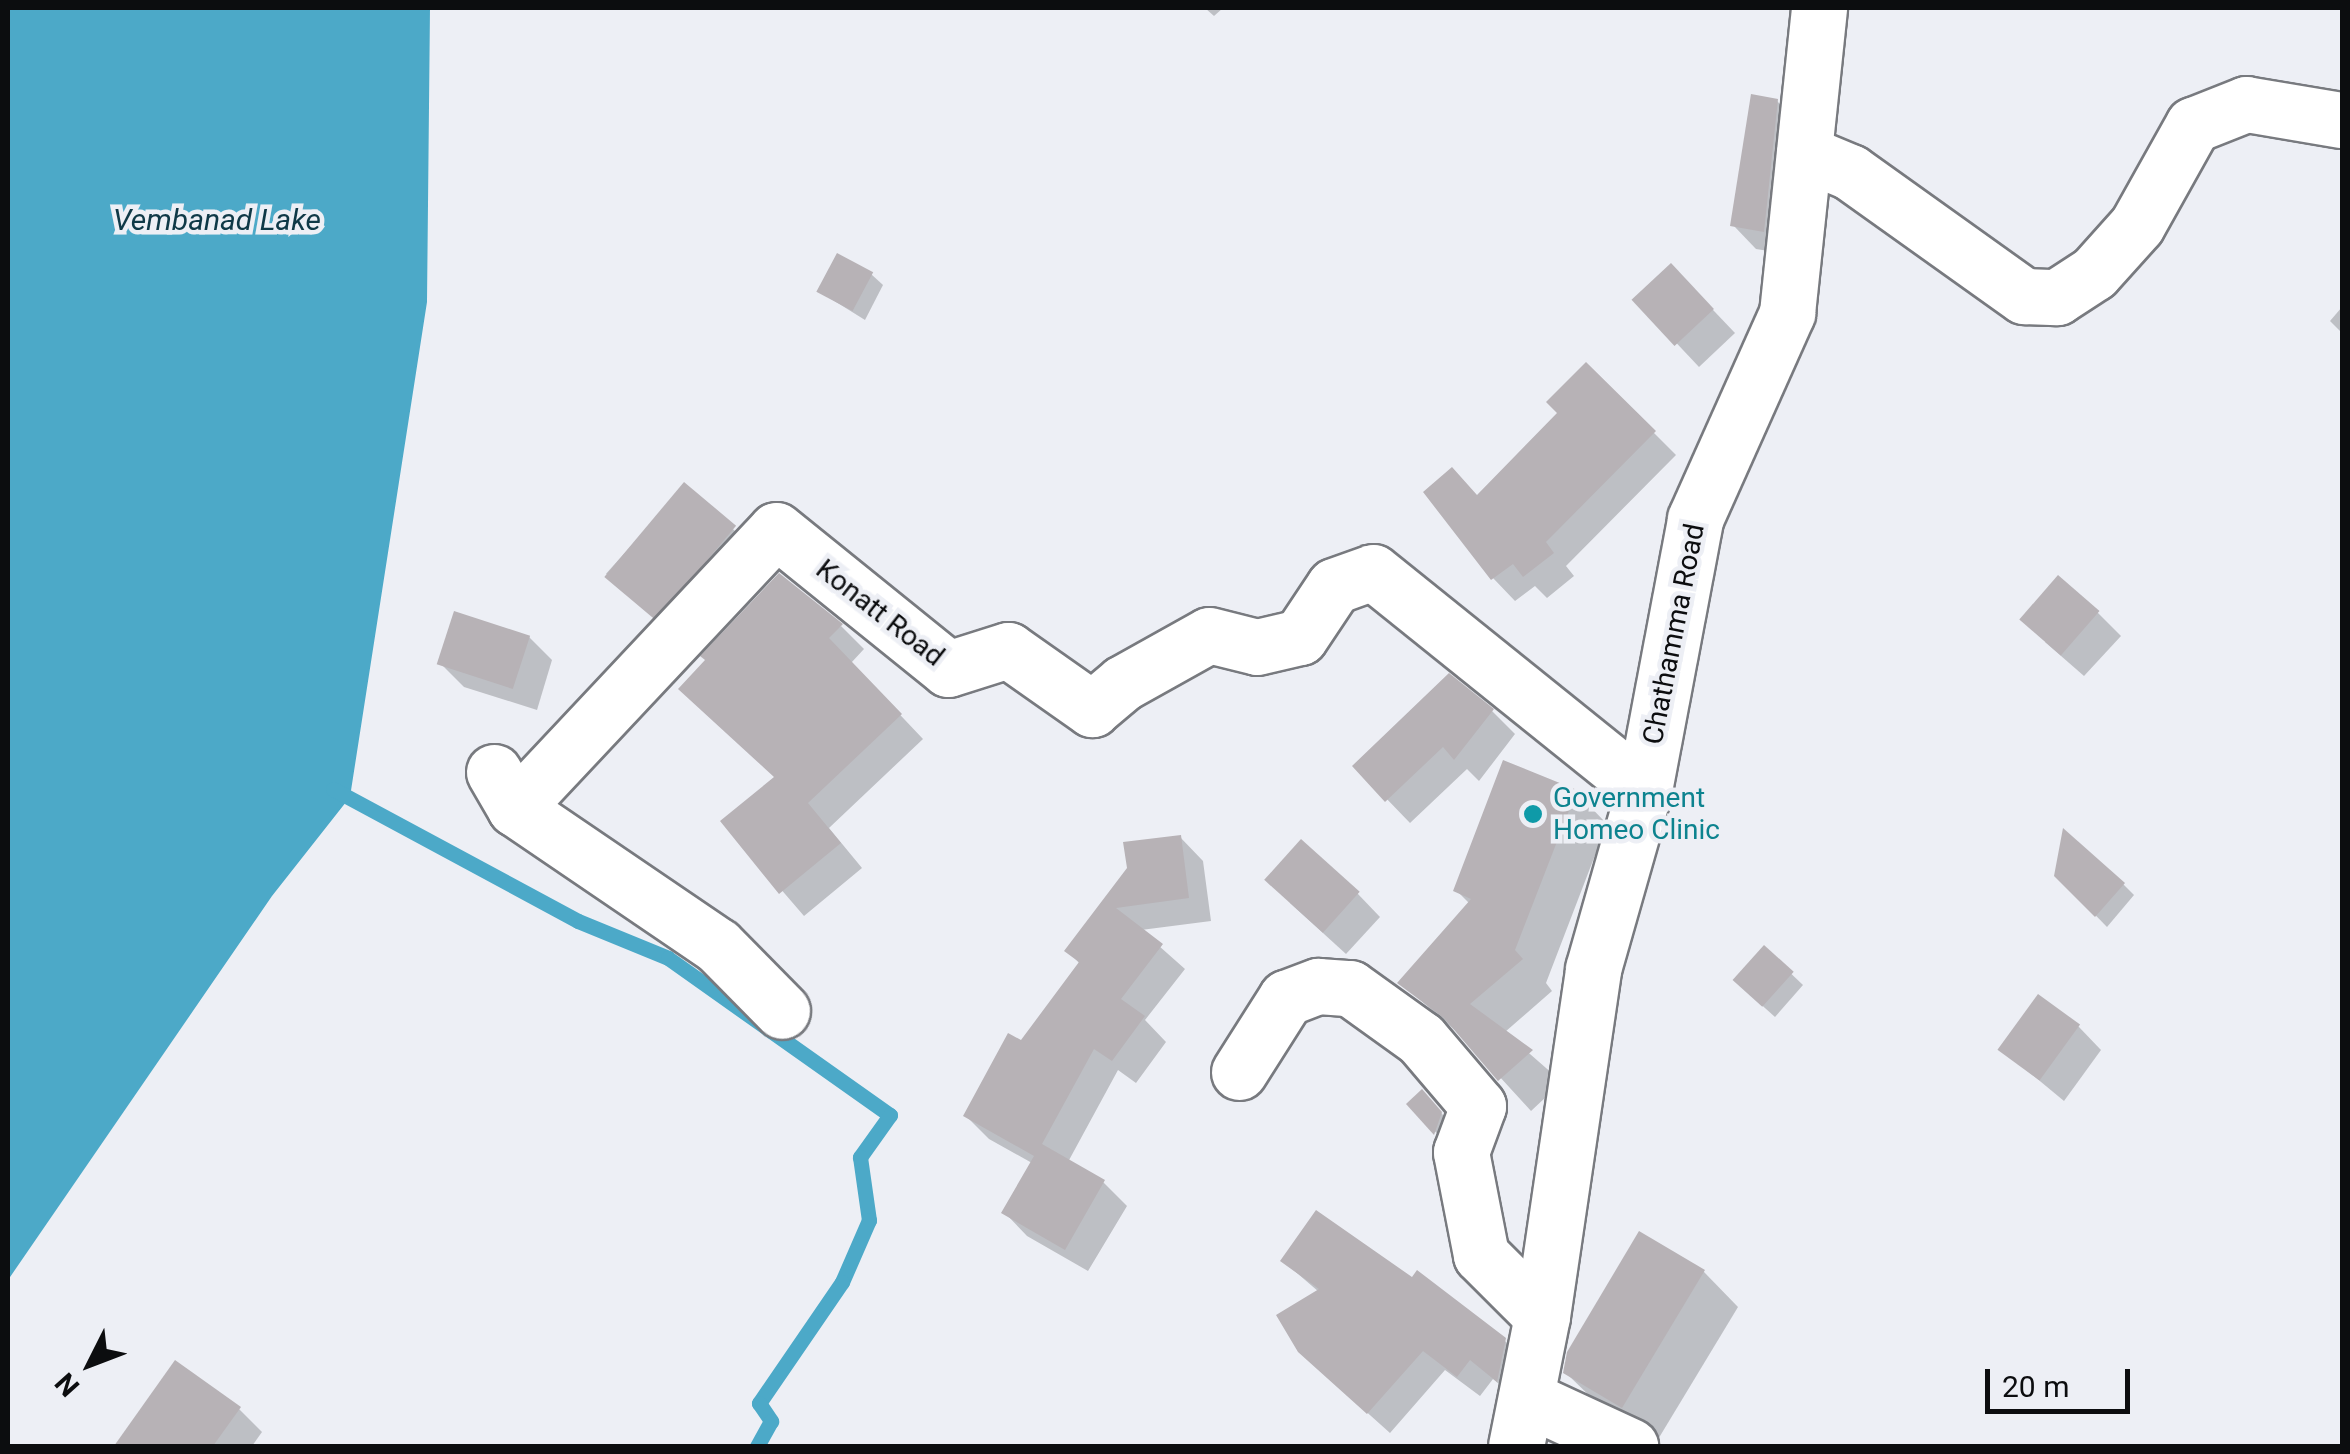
<!DOCTYPE html>
<style>
body{margin:0}
#map{position:relative;width:2350px;height:1454px;overflow:hidden;background:#edeff5;font-family:Roboto,sans-serif}
div>[style]{position:absolute}
[style*='--x']{left:calc(var(--x)*1px);top:calc(var(--y)*1px);width:calc(var(--w)*1px);rotate:calc(var(--a)*1deg)}
.water>*{inset:0;background:#4ca9c8}
.shadow>*{inset:0;background:#0003;transform-origin:0 0}
.stream>*{height:15px;margin:-7.5px;padding:0 7.5px;transform-origin:7.5px;border-radius:7.5px;background:#4ca9c8}
.building>*{inset:0;background:#b7b2b6;transform-origin:0 0}
.roads{filter:drop-shadow(2px 0 #787a7f) drop-shadow(-2px 0 #787a7f) drop-shadow(0 2px #787a7f) drop-shadow(0 -2px #787a7f)}
.minor>*{height:55px;margin:-27.5px;padding:0 27.5px;transform-origin:27.5px;border-radius:27.5px;background:#fff}
.dots>*{width:28px;height:28px;translate:-50% -50%;box-sizing:border-box;border:5px solid #edeff5;border-radius:50%}
span{translate:-50% -50%;white-space:nowrap;text-align:center;line-height:1.15;-webkit-text-stroke:9px #edeff5;paint-order:stroke}
.street-label{font-size:28px;color:#0c0d0f}
.culture-label{font-size:28px;color:#0d838f}
.left{translate:0 -50%;text-align:left}
.water-label{font-size:30px;color:#0f3947;font-style:italic}
.frame{position:absolute;inset:0;border:10px solid #0c0d0f;pointer-events:none}
.north{position:absolute;left:40px;top:1314px;width:100px;height:100px;-webkit-text-stroke:8px #edeff5;paint-order:stroke;rotate:228deg;font-size:28px;font-weight:700;line-height:40px;text-align:center;color:#0c0d0f}
.north::after{content:'';display:block;margin:auto;width:35px;height:45px;background:#0c0d0f;clip-path:polygon(50% 0,100% 100%,50% 72%,0 100%)}
.scale{position:absolute;left:1985px;top:1369px;width:145px;height:45px;box-sizing:border-box;border:5px solid #0c0d0f;border-top:0;padding-left:12px;font-size:30px;line-height:35px;white-space:nowrap;color:#0c0d0f;-webkit-text-stroke:8px #edeff5;paint-order:stroke}
</style>
<div id="map">
<div class="water">
<div style="clip-path:polygon(8px 8px,430px 8px,427px 302px,350px 797px,272px 896px,8px 1280px)"></div>
</div>
<div class="shadow">
<div style="clip-path:polygon(1205px 8px,1223px 8px,1214px 16px)"></div>
<div style="clip-path:polygon(1777px 101px,1800px 125px,1787px 254px,1756px 249px,1733px 225px)"></div>
<div style="clip-path:polygon(871px 274px,883px 285px,865px 320px,820px 292px)"></div>
<div style="clip-path:polygon(1694px 290px,1735px 333px,1699px 367px,1636px 300px)"></div>
<div style="clip-path:polygon(2342px 307px,2342px 333px,2330px 321px)"></div>
<div style="clip-path:polygon(1586px 365px,1676px 455px,1566px 566px,1574px 576px,1547px 598px,1535px 586px,1515px 601px,1493px 578px,1479px 498px,1561px 413px)"></div>
<div style="left:685px;top:486px;width:98px;height:118px;rotate:42deg"></div>
<div style="clip-path:polygon(2097px 612px,2121px 636px,2084px 676px,2045px 642px)"></div>
<div style="clip-path:polygon(841px 626px,864px 649px,851px 663px,923px 739px,829px 828px,862px 868px,804px 916px,723px 822px,777px 778px,704px 712px)"></div>
<div style="clip-path:polygon(529px 637px,552px 660px,537px 710px,464px 687px,441px 664px)"></div>
<div style="clip-path:polygon(1492px 711px,1515px 734px,1479px 781px,1467px 769px,1410px 823px,1355px 766px)"></div>
<div style="clip-path:polygon(1576px 792px,1607px 824px,1546px 983px,1552px 991px,1505px 1032px,1562px 1082px,1531px 1111px,1466px 1040px,1401px 983px,1470px 904px,1456px 890px)"></div>
<div style="clip-path:polygon(1180px 837px,1203px 861px,1211px 921px,1141px 930px,1185px 969px,1145px 1020px,1166px 1042px,1136px 1083px,1118px 1070px,1068px 1162px,1103px 1182px,1127px 1206px,1088px 1271px,1027px 1236px,1004px 1212px,1032px 1163px,989px 1139px,966px 1116px,1080px 964px,1068px 951px)"></div>
<div style="clip-path:polygon(2065px 884px,2123px 884px,2134px 895px,2107px 927px)"></div>
<div style="clip-path:polygon(1357px 893px,1380px 917px,1346px 954px,1290px 903px)"></div>
<div style="clip-path:polygon(1764px 948px,1803px 985px,1775px 1017px,1746px 991px)"></div>
<div style="clip-path:polygon(2078px 1026px,2101px 1050px,2064px 1101px,2001px 1049px)"></div>
<div style="clip-path:polygon(1433px 1103px,1452px 1126px,1446px 1143px,1409px 1104px)"></div>
<div style="clip-path:polygon(1640px 1234px,1704px 1272px,1738px 1307px,1657px 1441px,1600px 1406px,1565px 1372px)"></div>
<div style="clip-path:polygon(1283px 1261px,1412px 1280px,1504px 1340px,1526px 1362px,1518px 1400px,1493px 1379px,1480px 1396px,1445px 1370px,1390px 1433px,1323px 1373px,1319px 1292px)"></div>
<div style="clip-path:polygon(175px 1364px,239px 1409px,262px 1432px,252px 1446px,117px 1446px)"></div>
</div>
<div class="stream">
<div style="--x:333;--y:789;--w:278;--a:28.3"></div>
<div style="--x:578;--y:921;--w:97;--a:22.3"></div>
<div style="--x:668;--y:958;--w:272;--a:35.3"></div>
<div style="--x:890;--y:1115;--w:52;--a:125.5"></div>
<div style="--x:860;--y:1157;--w:64;--a:81.9"></div>
<div style="--x:869;--y:1220;--w:68;--a:113.5"></div>
<div style="--x:842;--y:1282;--w:147;--a:124.4"></div>
<div style="--x:759;--y:1403;--w:22;--a:56"></div>
<div style="--x:771;--y:1421;--w:29;--a:119"></div>
</div>
<div class="building">
<div style="clip-path:polygon(1751px 94px,1778px 99px,1764px 232px,1730px 226px)"></div>
<div style="left:837px;top:253px;width:41px;height:44px;rotate:28deg"></div>
<div style="left:1671px;top:263px;width:63px;height:54px;rotate:47deg"></div>
<div style="clip-path:polygon(1586px 362px,1656px 431px,1546px 542px,1554px 553px,1523px 577px,1513px 564px,1491px 580px,1423px 492px,1452px 467px,1477px 495px,1557px 413px,1546px 402px)"></div>
<div style="left:684px;top:482px;width:68px;height:124px;rotate:40deg"></div>
<div style="clip-path:polygon(779px 573px,843px 624px,829px 638px,902px 714px,808px 803px,841px 843px,779px 894px,720px 821px,774px 777px,678px 689px,705px 660px,700px 656px)"></div>
<div style="left:2058px;top:575px;width:55px;height:59px;rotate:41deg"></div>
<div style="left:454px;top:611px;width:80px;height:56px;rotate:18deg"></div>
<div style="clip-path:polygon(1449px 673px,1494px 709px,1454px 760px,1443px 747px,1385px 802px,1352px 766px)"></div>
<div style="clip-path:polygon(1503px 760px,1577px 790px,1515px 950px,1523px 959px,1470px 1004px,1533px 1050px,1498px 1081px,1444px 1018px,1397px 983px,1471px 899px,1453px 891px)"></div>
<div style="clip-path:polygon(2063px 828px,2125px 883px,2095px 917px,2054px 876px)"></div>
<div style="clip-path:polygon(1181px 835px,1189px 898px,1116px 908px,1163px 944px,1121px 999px,1145px 1016px,1112px 1061px,1094px 1049px,1042px 1144px,1105px 1180px,1065px 1250px,1001px 1213px,1034px 1156px,963px 1116px,1008px 1033px,1021px 1040px,1079px 962px,1064px 951px,1127px 868px,1123px 842px)"></div>
<div style="left:1301px;top:839px;width:79px;height:55px;rotate:42deg"></div>
<div style="left:1764px;top:945px;width:40px;height:47px;rotate:42deg"></div>
<div style="left:2038px;top:994px;width:52px;height:69px;rotate:36deg"></div>
<div style="clip-path:polygon(1422px 1089px,1442px 1112px,1434px 1135px,1406px 1104px)"></div>
<div style="clip-path:polygon(1316px 1210px,1412px 1277px,1417px 1270px,1506px 1338px,1497px 1382px,1470px 1360px,1457px 1377px,1423px 1351px,1367px 1414px,1298px 1352px,1276px 1315px,1319px 1289px,1280px 1261px)"></div>
<div style="clip-path:polygon(1639px 1231px,1705px 1270px,1622px 1408px,1563px 1373px,1567px 1352px)"></div>
<div style="clip-path:polygon(175px 1360px,241px 1407px,213px 1446px,114px 1446px)"></div>
</div>
<div class="roads">
<div class="minor">
<div style="--x:1804;--y:153;--w:50;--a:22.4"></div>
<div style="--x:1850;--y:172;--w:214;--a:35.5"></div>
<div style="--x:2024;--y:296;--w:33;--a:2"></div>
<div style="--x:2057;--y:297;--w:44;--a:-33"></div>
<div style="--x:2094;--y:273;--w:64;--a:-48.1"></div>
<div style="--x:2137;--y:225;--w:115;--a:-60.8"></div>
<div style="--x:2193;--y:125;--w:57;--a:-21.6"></div>
<div style="--x:2246;--y:104;--w:97;--a:9.5"></div>
<div style="--x:494;--y:772;--w:42;--a:59.7"></div>
<div style="--x:515;--y:808;--w:245;--a:34.2"></div>
<div style="--x:718;--y:946;--w:91;--a:45.4"></div>
<div style="--x:515;--y:808;--w:381;--a:-46.8"></div>
<div style="--x:776;--y:530;--w:221;--a:38.9"></div>
<div style="--x:948;--y:669;--w:63;--a:-17.6"></div>
<div style="--x:1008;--y:650;--w:103;--a:35.1"></div>
<div style="--x:1092;--y:709;--w:40;--a:-40"></div>
<div style="--x:1123;--y:683;--w:98;--a:-29.2"></div>
<div style="--x:1209;--y:635;--w:49;--a:14"></div>
<div style="--x:1257;--y:647;--w:44;--a:-13.1"></div>
<div style="--x:1300;--y:637;--w:61;--a:-56.3"></div>
<div style="--x:1334;--y:586;--w:41;--a:-19.7"></div>
<div style="--x:1373;--y:572;--w:348;--a:38.8"></div>
<div style="--x:1239;--y:1072;--w:88;--a:-57.6"></div>
<div style="--x:1286;--y:998;--w:34;--a:-21"></div>
<div style="--x:1318;--y:986;--w:32;--a:4"></div>
<div style="--x:1350;--y:988;--w:87;--a:35.7"></div>
<div style="--x:1421;--y:1039;--w:88;--a:49.6"></div>
<div style="--x:1478;--y:1106;--w:49;--a:110.3"></div>
<div style="--x:1461;--y:1152;--w:105;--a:79"></div>
<div style="--x:1481;--y:1255;--w:86;--a:45"></div>
<div style="--x:1526;--y:1398;--w:115;--a:24.8"></div>
<div style="--x:1516;--y:1446;--w:133;--a:-78.7"></div>
<div style="--x:1542;--y:1316;--w:351;--a:-81.6"></div>
<div style="--x:1593;--y:969;--w:186;--a:-74.1"></div>
<div style="--x:1644;--y:790;--w:276;--a:-79.3"></div>
<div style="--x:1695;--y:519;--w:226;--a:-65.9"></div>
<div style="--x:1787;--y:313;--w:307;--a:-84"></div>
</div>
</div>
<div class="dots">
<div style="left:1533px;top:814px;background:#0f9aa8"></div>
</div>
<div class="street-label">
<span style="left:880px;top:613px;rotate:38deg">Konatt Road</span>
<span style="left:1674px;top:634px;rotate:-79deg">Chathamma Road</span>
</div>
<div class="culture-label">
<span class="left" style="left:1553px;top:814px">Government<br>Homeo Clinic</span>
</div>
<div class="water-label">
<span style="left:217px;top:220px">Vembanad Lake</span>
</div>
<div class="frame"></div>
<div class="north">N</div>
<div class="scale">20 m</div>
</div>
